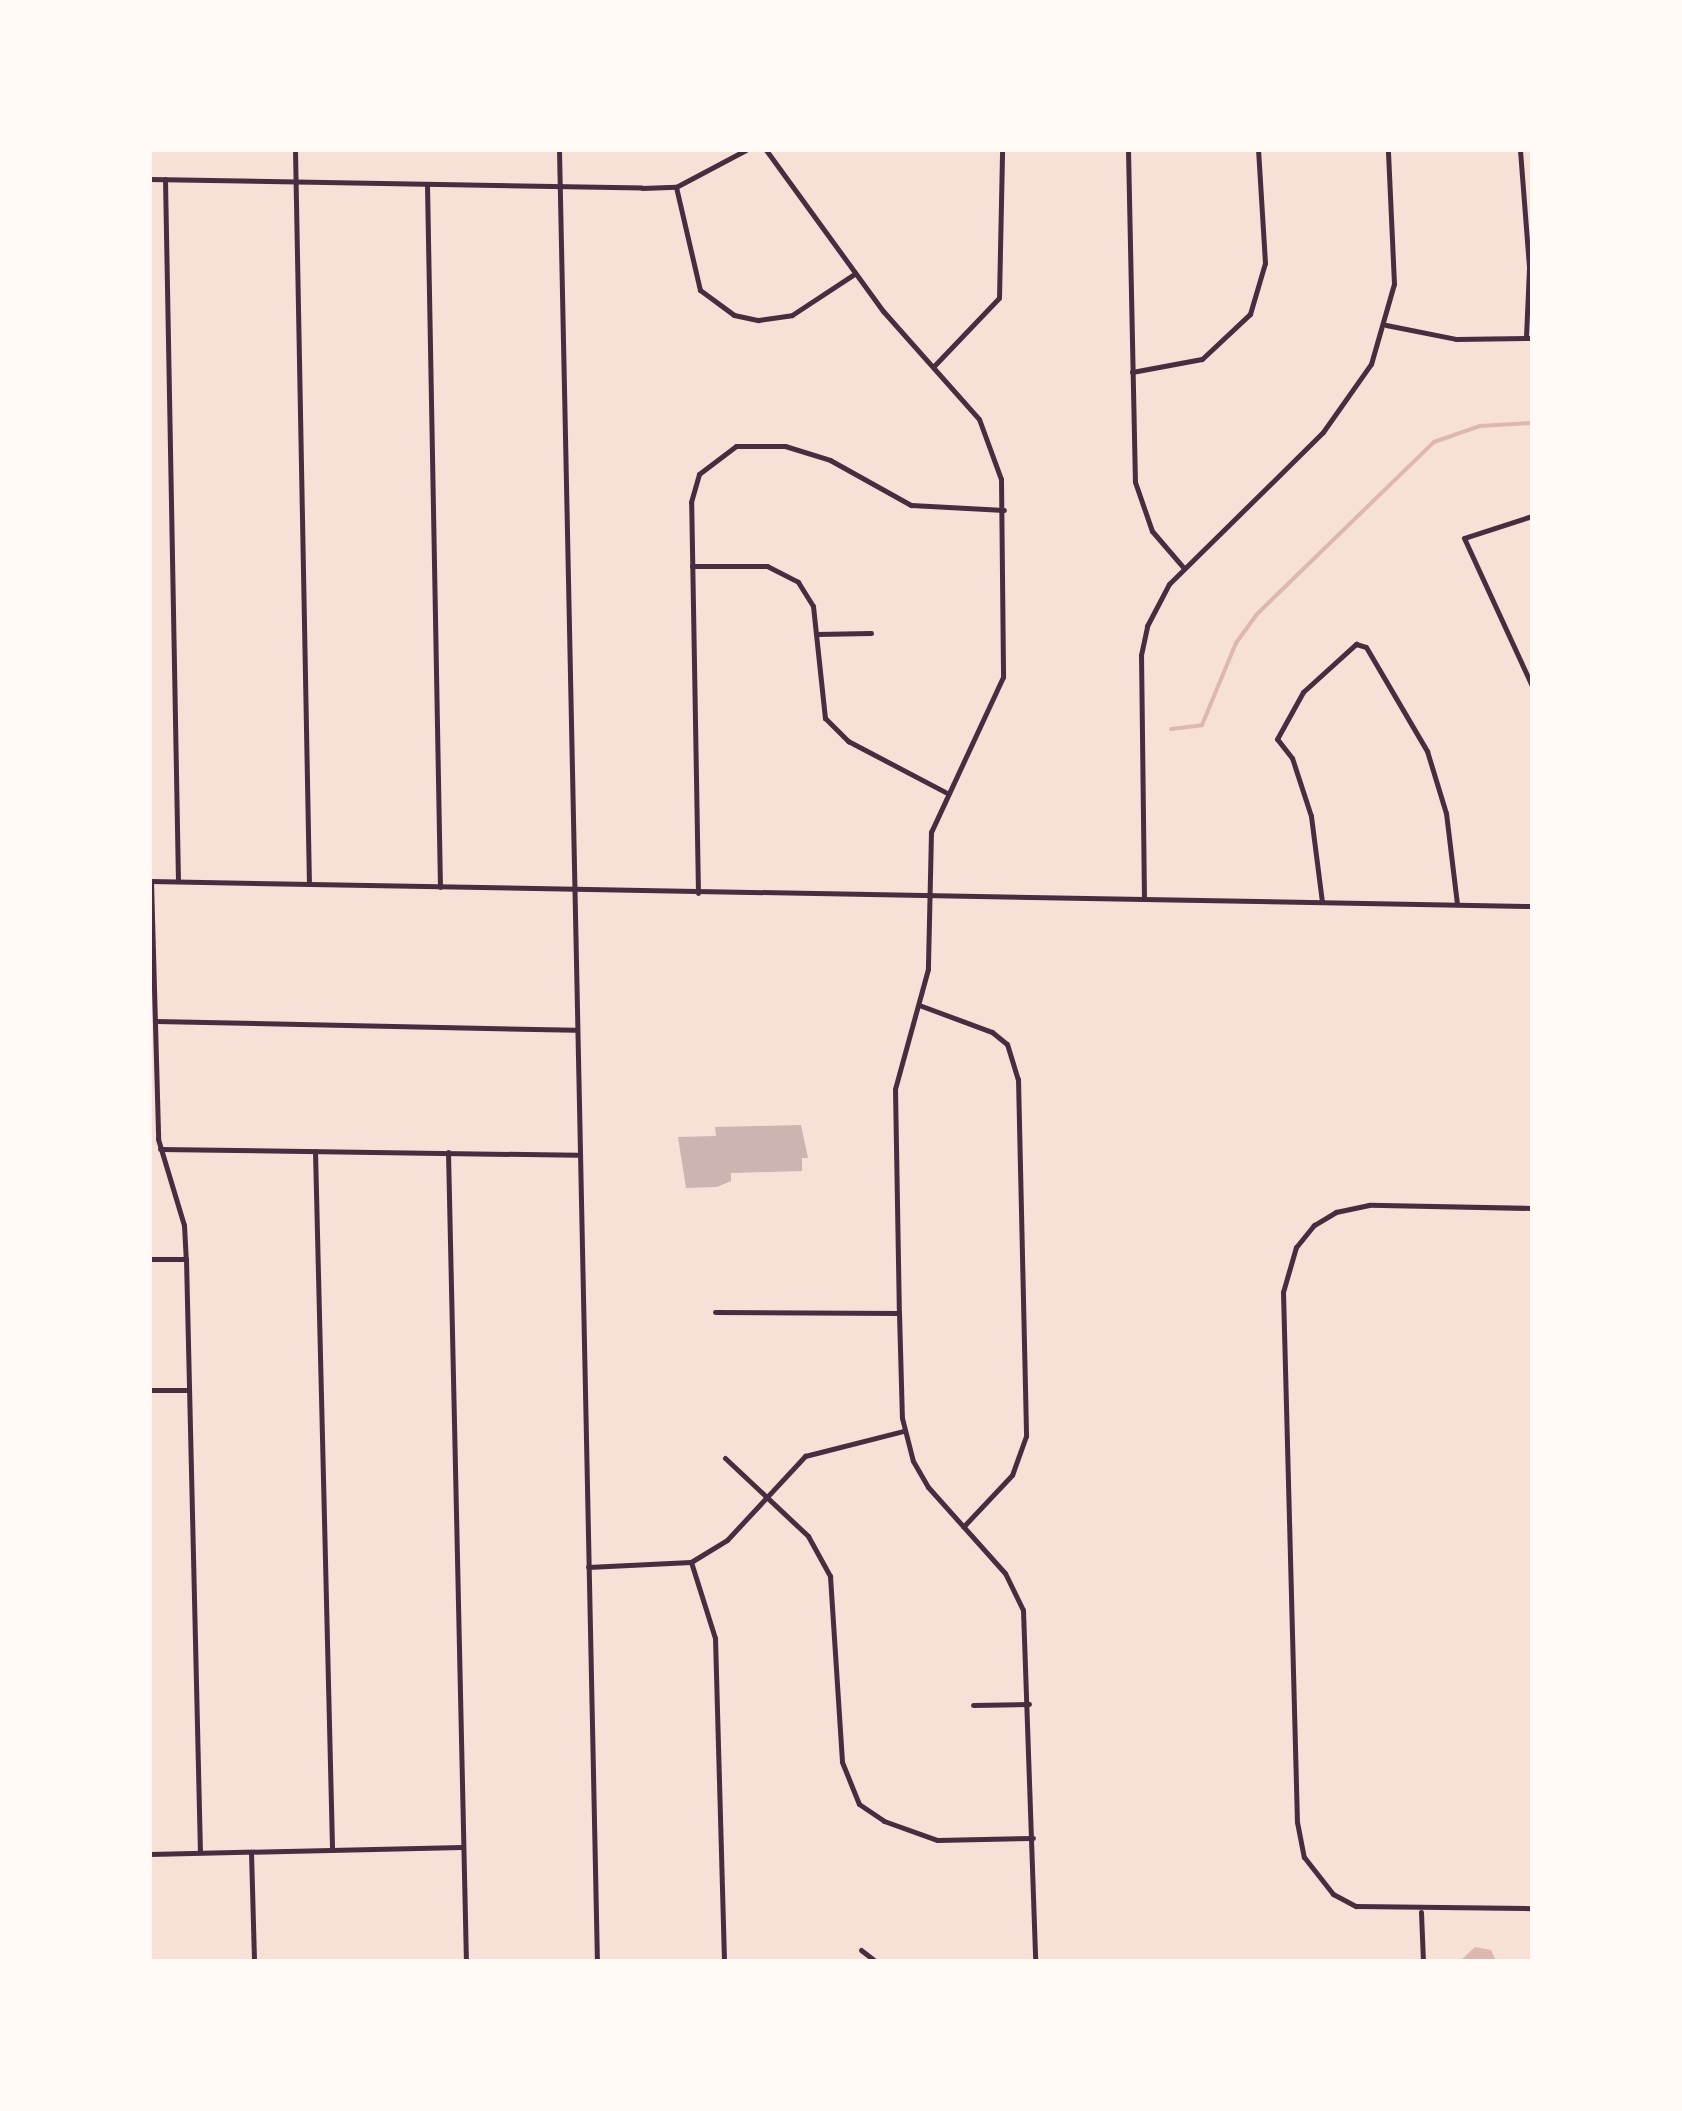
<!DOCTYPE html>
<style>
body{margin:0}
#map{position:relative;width:1682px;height:2111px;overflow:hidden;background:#f7e1d7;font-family:Ubuntu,sans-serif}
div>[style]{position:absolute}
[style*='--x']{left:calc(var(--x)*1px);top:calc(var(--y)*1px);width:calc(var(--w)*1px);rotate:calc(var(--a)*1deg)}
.water>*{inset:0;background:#dcb8b0}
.stream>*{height:4px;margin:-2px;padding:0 2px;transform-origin:2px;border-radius:2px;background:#dcb8b0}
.building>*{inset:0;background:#ccb4b1}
.minor>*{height:5px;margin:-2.5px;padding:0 2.5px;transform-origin:2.5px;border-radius:2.5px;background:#4a2c40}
span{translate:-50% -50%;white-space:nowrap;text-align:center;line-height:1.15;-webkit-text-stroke:10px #fffaf5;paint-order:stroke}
.frame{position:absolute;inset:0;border:152px solid #fffaf5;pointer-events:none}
</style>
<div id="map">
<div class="water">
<div style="clip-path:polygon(1475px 1947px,1491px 1950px,1496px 1961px,1460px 1961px)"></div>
</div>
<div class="stream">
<div style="--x:1171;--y:729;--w:31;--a:-7"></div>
<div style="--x:1202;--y:725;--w:89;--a:-67.5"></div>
<div style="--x:1236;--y:643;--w:34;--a:-54"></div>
<div style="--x:1256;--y:615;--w:248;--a:-44.2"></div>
<div style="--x:1434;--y:442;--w:49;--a:-19.2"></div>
<div style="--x:1480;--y:426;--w:52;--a:-3.3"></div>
</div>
<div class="building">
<div style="clip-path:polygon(801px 1125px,808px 1158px,802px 1158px,802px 1171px,731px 1173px,731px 1181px,717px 1187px,686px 1188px,678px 1137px,716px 1136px,715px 1127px)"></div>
</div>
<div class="minor">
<div style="--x:295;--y:150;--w:734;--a:88.91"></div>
<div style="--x:559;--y:150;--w:1811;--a:88.8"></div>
<div style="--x:766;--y:150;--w:199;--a:54"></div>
<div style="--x:883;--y:311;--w:144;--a:48.4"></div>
<div style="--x:979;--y:419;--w:64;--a:69.9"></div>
<div style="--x:1001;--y:479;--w:198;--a:89.4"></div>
<div style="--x:1003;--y:677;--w:171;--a:114.9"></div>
<div style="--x:931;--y:832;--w:137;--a:91.3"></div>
<div style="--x:928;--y:969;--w:124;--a:105.4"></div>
<div style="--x:895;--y:1089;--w:224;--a:89"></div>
<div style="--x:899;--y:1313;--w:105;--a:88.4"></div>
<div style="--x:902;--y:1418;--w:44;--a:75.7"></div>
<div style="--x:913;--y:1461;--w:30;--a:60"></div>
<div style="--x:928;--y:1487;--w:115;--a:48.2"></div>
<div style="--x:1005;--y:1573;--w:41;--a:64.1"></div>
<div style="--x:1023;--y:1610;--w:351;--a:88"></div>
<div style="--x:1128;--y:150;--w:332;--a:88.8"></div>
<div style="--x:1135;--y:482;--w:52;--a:70.9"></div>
<div style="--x:1152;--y:531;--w:48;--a:49.3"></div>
<div style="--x:1520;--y:150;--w:118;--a:85.6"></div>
<div style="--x:1529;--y:268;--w:70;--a:92.5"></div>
<div style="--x:150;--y:179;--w:492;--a:1"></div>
<div style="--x:642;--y:188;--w:34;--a:-2"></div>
<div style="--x:676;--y:187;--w:79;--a:-27.9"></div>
<div style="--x:165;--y:179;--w:702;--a:88.94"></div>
<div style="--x:427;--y:185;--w:702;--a:88.94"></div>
<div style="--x:676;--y:187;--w:106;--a:76.9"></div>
<div style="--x:700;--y:290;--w:42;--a:36.3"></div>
<div style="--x:734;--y:315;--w:25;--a:12"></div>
<div style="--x:758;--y:320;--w:34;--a:-8"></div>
<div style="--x:792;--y:315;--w:73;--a:-33.3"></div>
<div style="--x:1386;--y:325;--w:71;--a:11.3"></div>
<div style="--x:1456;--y:339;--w:76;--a:-0.8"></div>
<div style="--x:933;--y:367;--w:95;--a:-46.3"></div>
<div style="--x:999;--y:298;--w:148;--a:-88.8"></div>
<div style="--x:1132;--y:372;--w:71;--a:-10.5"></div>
<div style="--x:1202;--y:359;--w:66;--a:-43.2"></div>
<div style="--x:1250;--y:314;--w:53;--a:-73.6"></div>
<div style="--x:1265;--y:263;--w:113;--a:-93.5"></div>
<div style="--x:1532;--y:516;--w:71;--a:162.1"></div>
<div style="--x:1464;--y:538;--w:163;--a:65.3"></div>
<div style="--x:692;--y:566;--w:75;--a:0"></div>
<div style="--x:767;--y:566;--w:35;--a:27"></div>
<div style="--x:798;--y:582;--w:28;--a:58"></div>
<div style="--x:813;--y:606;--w:113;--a:83.9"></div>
<div style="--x:825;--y:718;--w:33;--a:45"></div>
<div style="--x:848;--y:741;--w:110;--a:27.7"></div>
<div style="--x:816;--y:634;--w:55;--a:-1"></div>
<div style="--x:150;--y:881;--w:1382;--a:1.04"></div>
<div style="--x:151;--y:881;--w:258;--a:88.4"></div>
<div style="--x:158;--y:1139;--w:90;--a:73.2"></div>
<div style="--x:184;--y:1225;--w:34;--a:87"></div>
<div style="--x:186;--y:1259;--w:593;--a:88.65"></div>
<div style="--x:698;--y:893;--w:391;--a:-91"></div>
<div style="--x:691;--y:502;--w:29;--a:-74"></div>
<div style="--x:699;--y:474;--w:46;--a:-37.1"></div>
<div style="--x:736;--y:446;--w:49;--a:0"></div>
<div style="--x:785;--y:446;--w:47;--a:17.3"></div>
<div style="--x:830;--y:460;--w:93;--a:29.1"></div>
<div style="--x:911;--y:505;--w:93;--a:3.1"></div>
<div style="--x:1144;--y:899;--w:244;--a:-90.7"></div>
<div style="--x:1141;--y:655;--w:30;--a:-78"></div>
<div style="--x:1147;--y:626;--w:47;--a:-62.4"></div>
<div style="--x:1169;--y:584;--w:216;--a:-44.6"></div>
<div style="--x:1323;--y:432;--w:83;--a:-54.8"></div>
<div style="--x:1371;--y:364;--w:83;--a:-74"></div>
<div style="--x:1394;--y:284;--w:134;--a:-92.6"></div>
<div style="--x:1322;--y:902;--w:87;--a:-97.3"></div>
<div style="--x:1311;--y:816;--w:61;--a:-108.1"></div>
<div style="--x:1292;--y:758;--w:24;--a:-128"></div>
<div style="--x:1277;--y:739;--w:54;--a:-61"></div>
<div style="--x:1303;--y:692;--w:72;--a:-42.2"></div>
<div style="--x:1356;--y:644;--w:10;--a:17"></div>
<div style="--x:1366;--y:647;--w:121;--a:59.6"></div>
<div style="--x:1427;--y:751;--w:65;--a:73"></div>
<div style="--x:1446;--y:813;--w:92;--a:83.1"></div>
<div style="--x:919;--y:1005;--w:78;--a:20.3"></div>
<div style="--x:992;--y:1032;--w:19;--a:39"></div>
<div style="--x:1007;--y:1044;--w:37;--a:73"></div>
<div style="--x:1018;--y:1079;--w:357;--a:88.7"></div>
<div style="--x:1026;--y:1436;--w:41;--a:109.7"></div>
<div style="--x:1012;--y:1475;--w:71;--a:133.3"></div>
<div style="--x:155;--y:1021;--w:420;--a:1.2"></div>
<div style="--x:160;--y:1149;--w:417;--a:0.8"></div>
<div style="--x:315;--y:1151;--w:698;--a:88.6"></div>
<div style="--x:448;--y:1152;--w:809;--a:88.73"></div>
<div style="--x:1532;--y:1208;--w:163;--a:-178.9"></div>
<div style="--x:1369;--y:1205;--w:34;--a:168"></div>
<div style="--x:1336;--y:1212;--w:26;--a:149"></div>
<div style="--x:1314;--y:1225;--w:28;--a:129"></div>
<div style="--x:1296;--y:1247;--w:47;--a:106.1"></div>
<div style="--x:1283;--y:1292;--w:530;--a:88.49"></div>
<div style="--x:1297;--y:1822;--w:36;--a:79"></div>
<div style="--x:1304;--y:1857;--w:47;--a:51.9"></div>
<div style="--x:1333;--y:1894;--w:26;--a:28"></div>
<div style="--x:1356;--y:1906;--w:176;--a:0.7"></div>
<div style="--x:150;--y:1259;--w:36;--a:0"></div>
<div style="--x:715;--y:1312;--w:184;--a:0.3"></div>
<div style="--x:150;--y:1390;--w:39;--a:0"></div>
<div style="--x:725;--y:1458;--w:114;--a:43.2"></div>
<div style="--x:808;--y:1536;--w:46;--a:61.2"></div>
<div style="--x:830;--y:1576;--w:186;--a:86.3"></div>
<div style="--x:842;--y:1762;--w:45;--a:68"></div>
<div style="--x:859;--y:1804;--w:30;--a:34"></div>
<div style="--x:884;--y:1821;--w:56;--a:19.7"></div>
<div style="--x:937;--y:1840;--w:96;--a:-1.2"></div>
<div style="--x:691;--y:1562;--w:80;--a:72.5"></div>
<div style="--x:715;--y:1638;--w:323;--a:88.4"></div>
<div style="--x:588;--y:1567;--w:103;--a:-2.8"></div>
<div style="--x:691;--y:1562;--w:42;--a:-31.4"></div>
<div style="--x:727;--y:1540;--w:115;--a:-47.1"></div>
<div style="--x:805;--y:1456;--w:101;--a:-14.3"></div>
<div style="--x:973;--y:1705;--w:56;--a:-1"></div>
<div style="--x:251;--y:1852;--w:109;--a:88.4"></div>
<div style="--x:150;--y:1854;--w:312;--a:-1.3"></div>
<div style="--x:1421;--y:1912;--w:49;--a:87.7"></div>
<div style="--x:861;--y:1950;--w:18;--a:38"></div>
<div style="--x:1018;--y:1961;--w:17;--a:0"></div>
</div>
<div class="frame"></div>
</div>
